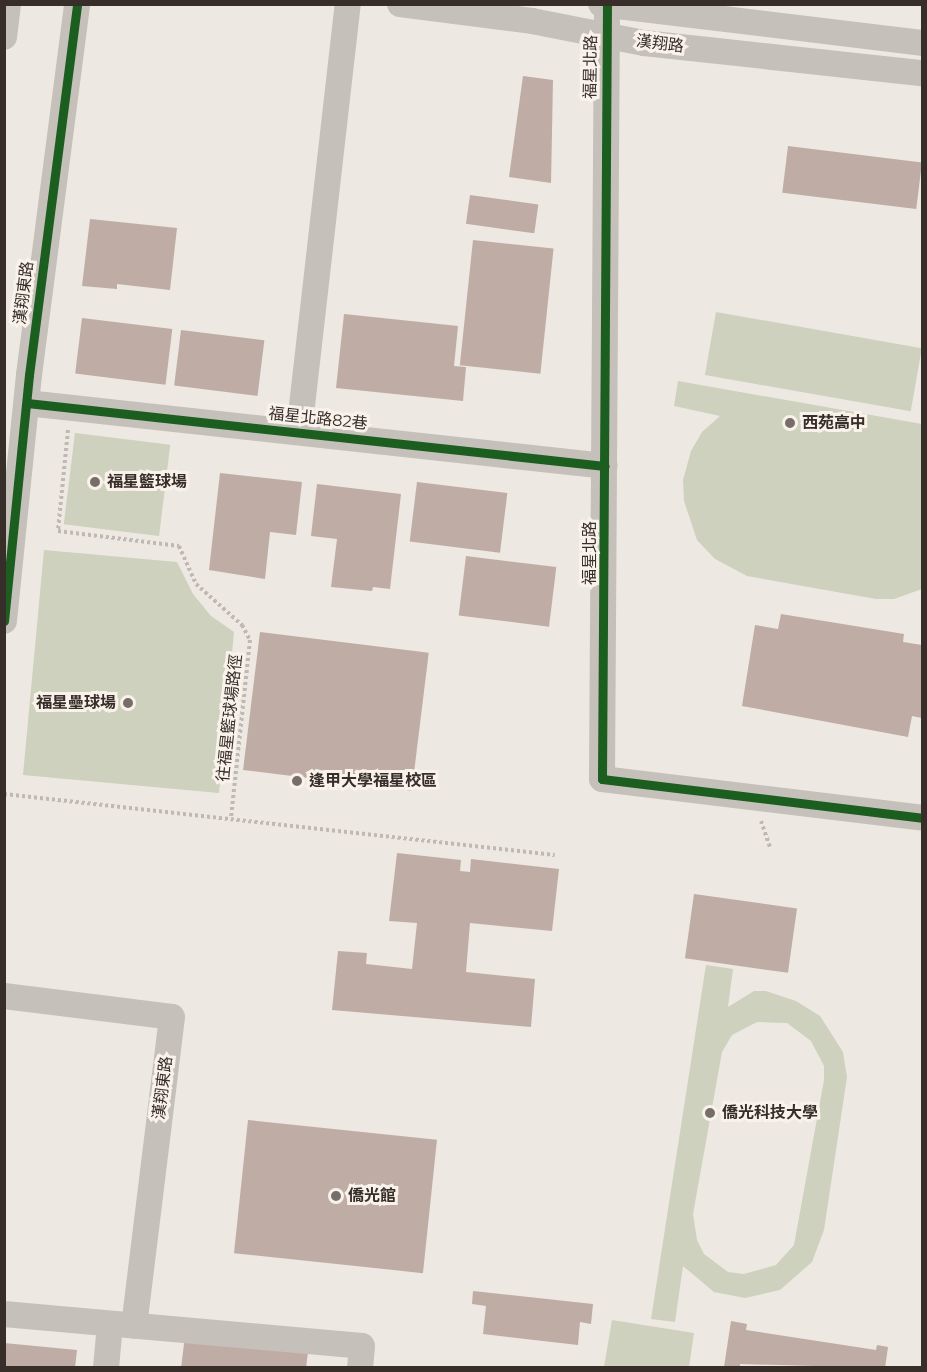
<!DOCTYPE html>
<meta charset="utf-8">
<style>
body{margin:0}
#map{position:relative;width:927px;height:1372px;overflow:hidden;background:#ede8e2;font-family:Montserrat,"Noto Sans TC",sans-serif}
div>[style]{position:absolute}
[style*='--x']{left:calc(var(--x)*1px);top:calc(var(--y)*1px);width:calc(var(--w)*1px);rotate:calc(var(--a)*1deg)}
.green>*{inset:0;background:#ced1bd;transform-origin:0 0}
.building>*{inset:0;background:#bfada5;transform-origin:0 0}
.path>*{height:4px;margin-top:-2px;transform-origin:0;background:repeating-linear-gradient(90deg,#bfb8b3 0 3px,transparent 0 6px)}
.minor>*{height:26px;margin:-13px;padding:0 13px;transform-origin:13px;border-radius:13px;background:#c6c0bb}
.cycleway>*{height:9px;margin:-4.5px;padding:0 4.5px;transform-origin:4.5px;border-radius:4.5px;background:#1b5e20}
.dots>*{width:16px;height:16px;translate:-50% -50%;box-sizing:border-box;border:3px solid #f9f2ea;border-radius:50%}
span{translate:-50% -50%;white-space:nowrap;text-align:center;line-height:1.15;-webkit-text-stroke:6px #f9f2ea;paint-order:stroke}
.street-label{font-size:16px;color:#372d29}
.poi-label{font-size:16px;color:#372d29;font-weight:700}
.left{translate:0 -50%;text-align:left}
.right{translate:-100% -50%;text-align:right}
.frame{position:absolute;inset:0;border:6px solid #372d29;pointer-events:none}
</style>
<div id="map">
<div class="green">
<div style="left:716px;top:312px;width:209px;height:64px;rotate:10deg"></div>
<div style="clip-path:polygon(678px 381px,922px 424px,922px 589px,894px 599px,876px 599px,747px 576px,715px 559px,697px 540px,684px 501px,683px 480px,691px 451px,702px 432px,720px 416px,674px 406px)"></div>
<div style="left:75px;top:433px;width:96px;height:92px;rotate:7deg"></div>
<div style="clip-path:polygon(44px 550px,177px 562px,193px 594px,211px 616px,234px 632px,219px 793px,23px 775px)"></div>
<div style="clip-path:polygon(evenodd,706px 965px,733px 969px,728px 1007px,754px 991px,766px 991px,796px 1001px,820px 1016px,843px 1052px,847px 1077px,824px 1230px,812px 1262px,780px 1290px,745px 1298px,714px 1292px,683px 1266px,675px 1322px,651px 1319px,706px 965px,757px 1022px,787px 1023px,811px 1041px,824px 1066px,824px 1080px,794px 1245px,776px 1265px,744px 1274px,728px 1272px,704px 1254px,697px 1240px,693px 1214px,722px 1052px,732px 1035px,757px 1022px)"></div>
<div style="clip-path:polygon(612px 1320px,694px 1333px,689px 1367px,604px 1367px)"></div>
</div>
<div class="building">
<div style="clip-path:polygon(523px 76px,553px 80px,551px 183px,509px 177px)"></div>
<div style="left:788px;top:146px;width:135px;height:47px;rotate:7deg"></div>
<div style="left:470px;top:195px;width:69px;height:29px;rotate:8deg"></div>
<div style="clip-path:polygon(90px 219px,177px 228px,170px 290px,117px 284px,117px 289px,82px 286px)"></div>
<div style="left:473px;top:240px;width:81px;height:126px;rotate:6deg"></div>
<div style="clip-path:polygon(344px 314px,458px 326px,454px 366px,466px 367px,463px 401px,336px 388px)"></div>
<div style="left:82px;top:318px;width:91px;height:56px;rotate:7deg"></div>
<div style="left:181px;top:330px;width:84px;height:56px;rotate:7deg"></div>
<div style="clip-path:polygon(220px 473px,302px 482px,296px 535px,270px 532px,265px 579px,209px 570px)"></div>
<div style="left:417px;top:482px;width:91px;height:60px;rotate:7deg"></div>
<div style="clip-path:polygon(317px 484px,401px 494px,390px 589px,373px 587px,372px 591px,331px 587px,337px 539px,311px 536px)"></div>
<div style="left:466px;top:556px;width:91px;height:60px;rotate:7deg"></div>
<div style="clip-path:polygon(781px 614px,904px 634px,903px 642px,922px 645px,922px 718px,912px 716px,908px 737px,742px 706px,755px 625px,778px 629px)"></div>
<div style="left:260px;top:632px;width:170px;height:139px;rotate:7deg"></div>
<div style="clip-path:polygon(397px 853px,461px 860px,460px 871px,470px 872px,471px 859px,559px 869px,552px 931px,470px 923px,466px 972px,535px 979px,531px 1027px,332px 1010px,338px 951px,367px 953px,366px 964px,412px 969px,417px 923px,389px 921px)"></div>
<div style="left:694px;top:894px;width:104px;height:65px;rotate:8deg"></div>
<div style="left:248px;top:1120px;width:190px;height:134px;rotate:6deg"></div>
<div style="clip-path:polygon(473px 1291px,593px 1304px,591px 1324px,580px 1322px,578px 1345px,483px 1334px,486px 1306px,472px 1304px)"></div>
<div style="clip-path:polygon(731px 1321px,747px 1324px,746px 1330px,876px 1350px,877px 1345px,888px 1347px,885px 1368px,740px 1364px,740px 1368px,724px 1367px)"></div>
<div style="clip-path:polygon(185px 1336px,308px 1352px,306px 1368px,181px 1368px)"></div>
<div style="clip-path:polygon(4px 1343px,77px 1350px,75px 1368px,4px 1368px)"></div>
</div>
<div class="path">
<div style="--x:68;--y:430;--w:101;--a:95.7"></div>
<div style="--x:58;--y:531;--w:122;--a:7.1"></div>
<div style="--x:179;--y:546;--w:42;--a:65.9"></div>
<div style="--x:196;--y:584;--w:62;--a:41.7"></div>
<div style="--x:242;--y:625;--w:17;--a:62"></div>
<div style="--x:250;--y:640;--w:180;--a:96.1"></div>
<div style="--x:4;--y:794;--w:554;--a:6.32"></div>
<div style="--x:761;--y:821;--w:28;--a:71"></div>
</div>
<div class="minor">
<div style="--x:400;--y:4;--w:133;--a:7.3"></div>
<div style="--x:532;--y:21;--w:114;--a:11.1"></div>
<div style="--x:644;--y:43;--w:280;--a:6.2"></div>
<div style="--x:601;--y:4;--w:323;--a:6.9"></div>
<div style="--x:607;--y:4;--w:775;--a:90.37"></div>
<div style="--x:602;--y:779;--w:322;--a:6.9"></div>
<div style="--x:4;--y:37;--w:33;--a:-83"></div>
<div style="--x:27;--y:403;--w:581;--a:6.22"></div>
<div style="--x:299;--y:432;--w:431;--a:-83.5"></div>
<div style="--x:4;--y:621;--w:247;--a:-84.2"></div>
<div style="--x:29;--y:375;--w:374;--a:-82.6"></div>
<div style="--x:4;--y:996;--w:169;--a:7.1"></div>
<div style="--x:172;--y:1017;--w:311;--a:97"></div>
<div style="--x:4;--y:1314;--w:359;--a:5.1"></div>
<div style="--x:362;--y:1346;--w:22;--a:95"></div>
<div style="--x:106;--y:1368;--w:44;--a:-84.8"></div>
</div>
<div class="cycleway">
<div style="--x:607;--y:4;--w:775;--a:90.37"></div>
<div style="--x:602;--y:779;--w:322;--a:6.9"></div>
<div style="--x:27;--y:403;--w:581;--a:6.22"></div>
<div style="--x:4;--y:621;--w:247;--a:-84.2"></div>
<div style="--x:29;--y:375;--w:374;--a:-82.6"></div>
</div>
<div class="dots">
<div style="left:790px;top:423px;background:#776e6a"></div>
<div style="left:95px;top:482px;background:#776e6a"></div>
<div style="left:128px;top:703px;background:#776e6a"></div>
<div style="left:297px;top:781px;background:#776e6a"></div>
<div style="left:710px;top:1113px;background:#776e6a"></div>
<div style="left:336px;top:1196px;background:#776e6a"></div>
</div>
<div class="street-label">
<span style="left:660px;top:44px;rotate:7deg">漢翔路</span>
<span style="left:591px;top:67px;rotate:-89deg">福星北路</span>
<span style="left:24px;top:293px;rotate:-83deg">漢翔東路</span>
<span style="left:318px;top:419px;rotate:6deg">福星北路82巷</span>
<span style="left:590px;top:553px;rotate:-90deg">福星北路</span>
<span style="left:230px;top:718px;rotate:-84deg">往福星籃球場路徑</span>
<span style="left:163px;top:1088px;rotate:-83deg">漢翔東路</span>
</div>
<div class="poi-label">
<span class="left" style="left:802px;top:423px">西苑高中</span>
<span class="left" style="left:107px;top:482px">福星籃球場</span>
<span class="right" style="left:116px;top:703px">福星壘球場</span>
<span class="left" style="left:309px;top:781px">逢甲大學福星校區</span>
<span class="left" style="left:722px;top:1113px">僑光科技大學</span>
<span class="left" style="left:348px;top:1196px">僑光館</span>
</div>
<div class="frame"></div>
</div>
